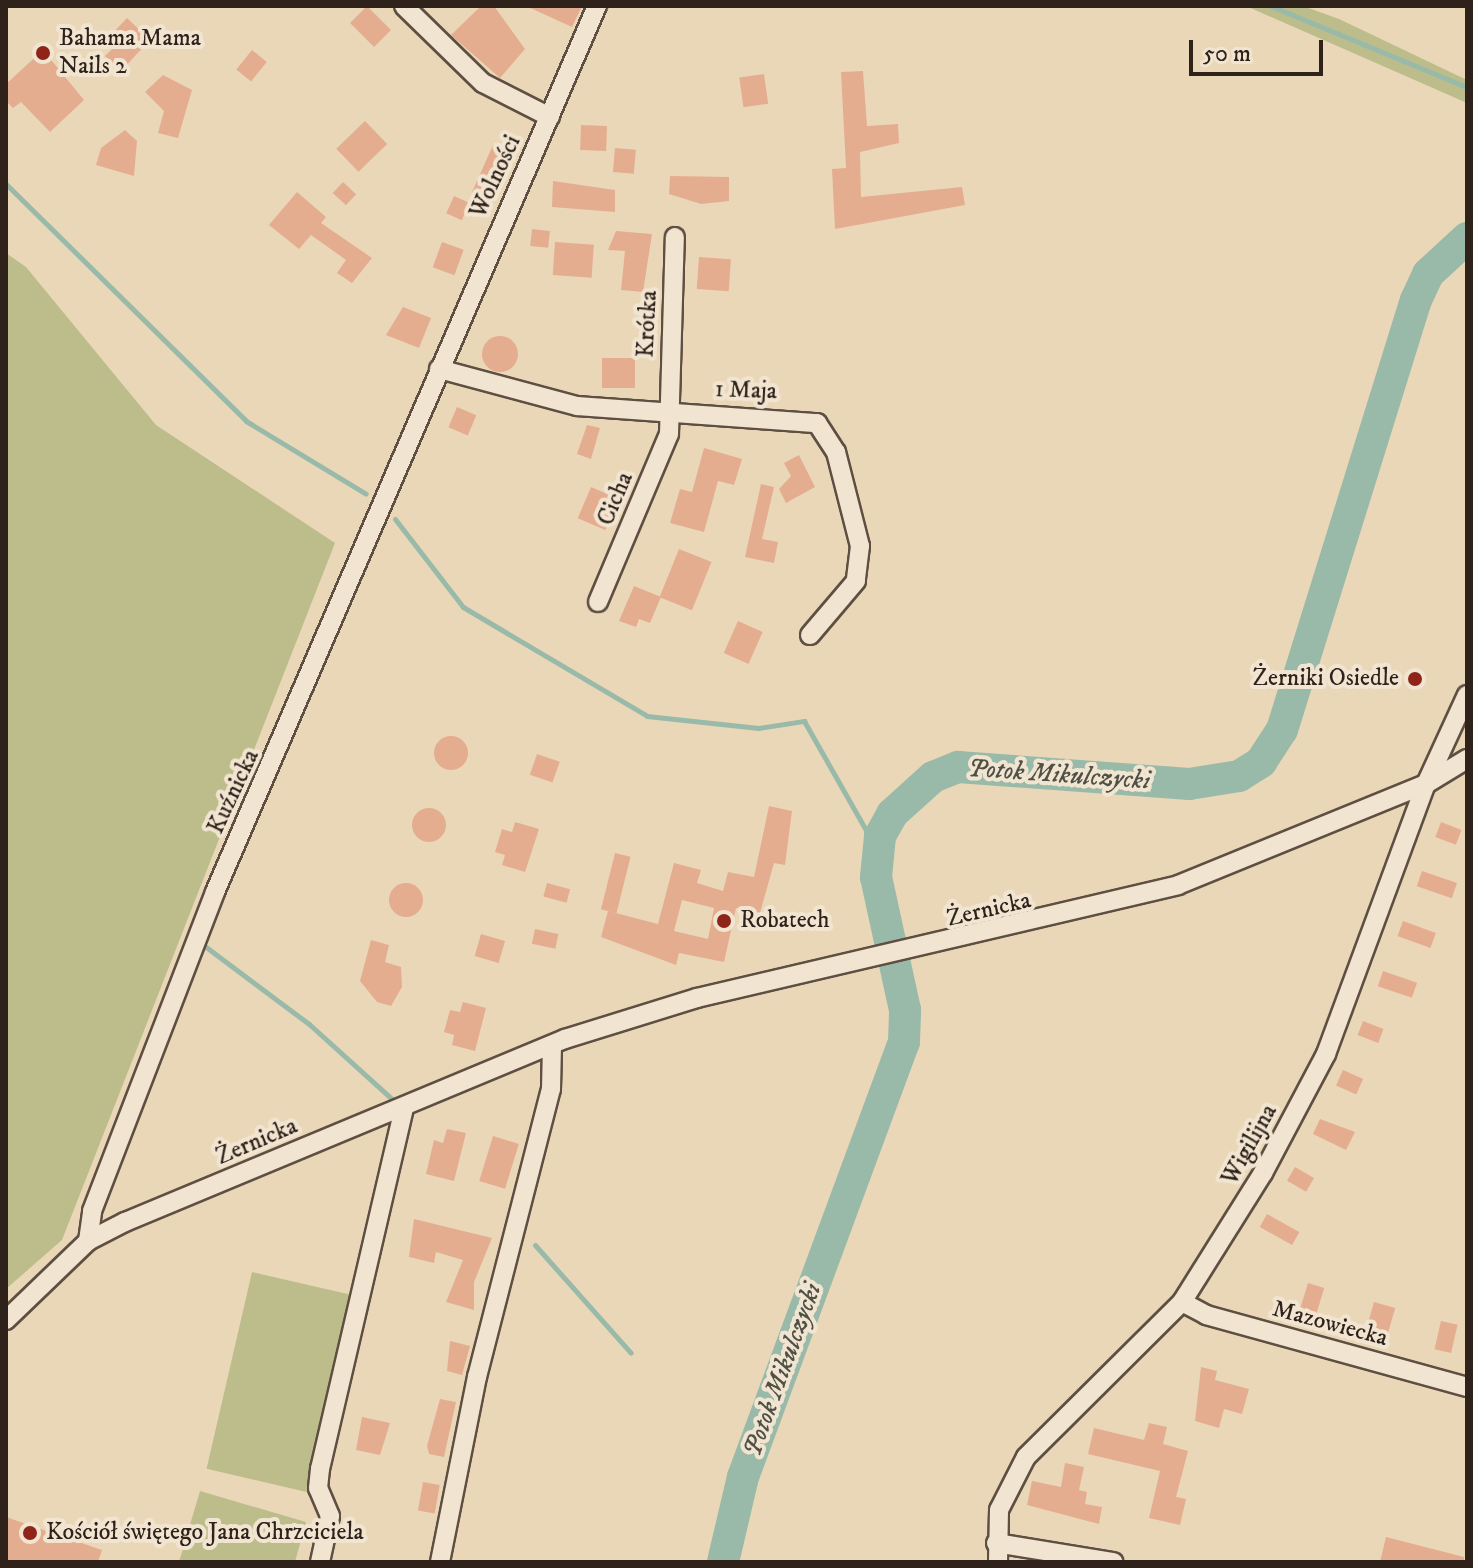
<!DOCTYPE html>
<meta charset="utf-8">
<style>
body{margin:0}
#map{position:relative;width:1473px;height:1568px;overflow:hidden;background:#ead7b8;font-family:"IM FELL DW Pica",serif}
div>[style]{position:absolute}
[style*='--x']{left:calc(var(--x)*1px);top:calc(var(--y)*1px);width:calc(var(--w)*1px);rotate:calc(var(--a)*1deg)}
.green>*{inset:0;background:#bdbd8b;transform-origin:0 0}
.stream>*{height:5px;margin:-2.5px;padding:0 2.5px;transform-origin:2.5px;border-radius:2.5px;background:#99baa9}
.river>*{height:32px;margin:-16px;padding:0 16px;transform-origin:16px;border-radius:16px;background:#99baa9}
.building>*{inset:0;background:#e5ad90;transform-origin:0 0}
.round{border-radius:50%}
.roads{filter:drop-shadow(2px 0 #5e4f42) drop-shadow(-2px 0 #5e4f42) drop-shadow(0 2px #5e4f42) drop-shadow(0 -2px #5e4f42)}
.street>*{height:18px;margin:-9px;padding:0 9px;transform-origin:9px;border-radius:9px;background:#f1e5d1}
.dots>*{width:22px;height:22px;translate:-50% -50%;box-sizing:border-box;border:4px solid #f1e5d1;border-radius:50%}
span{translate:-50% -50%;white-space:nowrap;text-align:center;line-height:1.15;-webkit-text-stroke:8px #f1e5d1;paint-order:stroke}
.poi-label{font-size:24px;color:#2f221b}
.left{translate:0 -50%;text-align:left}
.right{translate:-100% -50%;text-align:right}
.street-label{font-size:24px;color:#2f221b}
.water-label{font-size:26px;color:#4f5046;font-style:italic}
.frame{position:absolute;inset:0;border:8px solid #2f221b;pointer-events:none}
.scale{position:absolute;left:1189px;top:40px;width:134px;height:36px;box-sizing:border-box;border:4px solid #2f221b;border-top:0;padding-left:10px;font-size:24px;line-height:28px;white-space:nowrap;color:#2f221b;-webkit-text-stroke:6px #f1e5d1;paint-order:stroke}
</style>
<div id="map">
<div class="green">
<div style="clip-path:polygon(1246px 6px,1303px 6px,1339px 19px,1467px 80px,1467px 103px)"></div>
<div style="clip-path:polygon(6px 253px,26px 267px,156px 425px,335px 543px,62px 1240px,6px 1289px)"></div>
<div style="left:252px;top:1272px;width:106px;height:202px;rotate:13deg"></div>
<div style="clip-path:polygon(200px 1491px,306px 1522px,295px 1562px,179px 1562px)"></div>
</div>
<div class="stream">
<div style="--x:1271;--y:6;--w:212;--a:22.5"></div>
<div style="--x:6;--y:184;--w:337;--a:44.6"></div>
<div style="--x:246;--y:421;--w:140;--a:31.3"></div>
<div style="--x:395;--y:519;--w:111;--a:52.3"></div>
<div style="--x:463;--y:607;--w:214;--a:30.6"></div>
<div style="--x:647;--y:716;--w:112;--a:6.2"></div>
<div style="--x:758;--y:728;--w:47;--a:-8.7"></div>
<div style="--x:804;--y:721;--w:150;--a:60.4"></div>
<div style="--x:202;--y:944;--w:134;--a:36.8"></div>
<div style="--x:309;--y:1024;--w:112;--a:42.1"></div>
<div style="--x:535;--y:1245;--w:144;--a:48.4"></div>
</div>
<div class="river">
<div style="--x:723;--y:1562;--w:87;--a:-76.8"></div>
<div style="--x:743;--y:1477;--w:464;--a:-69.7"></div>
<div style="--x:904;--y:1042;--w:32;--a:-88"></div>
<div style="--x:905;--y:1010;--w:136;--a:-102.3"></div>
<div style="--x:876;--y:877;--w:41;--a:-84.4"></div>
<div style="--x:880;--y:836;--w:25;--a:-61"></div>
<div style="--x:892;--y:814;--w:55;--a:-42.1"></div>
<div style="--x:933;--y:777;--w:27;--a:-22"></div>
<div style="--x:958;--y:767;--w:232;--a:4.2"></div>
<div style="--x:1189;--y:784;--w:51;--a:-9.1"></div>
<div style="--x:1239;--y:776;--w:26;--a:-32"></div>
<div style="--x:1261;--y:762;--w:38;--a:-57"></div>
<div style="--x:1282;--y:730;--w:450;--a:-72.7"></div>
<div style="--x:1416;--y:300;--w:29;--a:-65"></div>
<div style="--x:1428;--y:274;--w:53;--a:-42.7"></div>
</div>
<div class="building">
<div style="left:367px;top:6px;width:34px;height:24px;rotate:45deg"></div>
<div style="clip-path:polygon(481px 6px,494px 6px,525px 49px,500px 78px,451px 35px)"></div>
<div style="clip-path:polygon(526px 6px,582px 6px,572px 27px)"></div>
<div style="clip-path:polygon(127px 18px,150px 40px,121px 71px,105px 56px,117px 44px,110px 36px)"></div>
<div style="clip-path:polygon(43px 50px,84px 100px,50px 132px,21px 102px,13px 108px,6px 101px,6px 84px)"></div>
<div style="left:252px;top:50px;width:19px;height:25px;rotate:39deg"></div>
<div style="clip-path:polygon(863px 71px,867px 126px,898px 124px,899px 143px,860px 152px,861px 197px,962px 187px,965px 205px,835px 229px,832px 169px,846px 168px,841px 72px)"></div>
<div style="left:764px;top:74px;width:30px;height:25px;rotate:82deg"></div>
<div style="clip-path:polygon(163px 75px,192px 90px,178px 138px,158px 133px,164px 111px,145px 92px)"></div>
<div style="left:365px;top:121px;width:32px;height:40px;rotate:46deg"></div>
<div style="left:581px;top:125px;width:26px;height:25px;rotate:2deg"></div>
<div style="clip-path:polygon(125px 130px,137px 141px,134px 176px,96px 165px,101px 148px)"></div>
<div style="left:493px;top:145px;width:24px;height:52px;rotate:24deg"></div>
<div style="left:615px;top:148px;width:21px;height:24px;rotate:5deg"></div>
<div style="clip-path:polygon(670px 176px,729px 177px,729px 201px,701px 204px,669px 194px)"></div>
<div style="clip-path:polygon(553px 181px,615px 190px,615px 212px,552px 207px)"></div>
<div style="left:343px;top:182px;width:18px;height:15px;rotate:43deg"></div>
<div style="clip-path:polygon(297px 192px,326px 217px,321px 223px,372px 258px,352px 283px,337px 273px,346px 260px,311px 235px,299px 249px,269px 225px)"></div>
<div style="left:454px;top:196px;width:17px;height:19px;rotate:24deg"></div>
<div style="left:532px;top:229px;width:18px;height:17px;rotate:6deg"></div>
<div style="clip-path:polygon(616px 231px,652px 234px,643px 292px,621px 290px,625px 251px,608px 250px)"></div>
<div style="left:442px;top:242px;width:23px;height:27px;rotate:20deg"></div>
<div style="left:555px;top:242px;width:39px;height:33px;rotate:4deg"></div>
<div style="left:699px;top:257px;width:32px;height:32px;rotate:4deg"></div>
<div style="clip-path:polygon(403px 307px,431px 318px,419px 348px,386px 335px)"></div>
<div class="round" style="left:482px;top:336px;width:36px;height:36px"></div>
<div style="left:602px;top:358px;width:33px;height:30px"></div>
<div style="left:457px;top:407px;width:21px;height:22px;rotate:23deg"></div>
<div style="clip-path:polygon(587px 425px,600px 428px,591px 459px,577px 454px)"></div>
<div style="clip-path:polygon(704px 448px,742px 459px,734px 485px,718px 481px,704px 532px,670px 523px,680px 489px,692px 492px)"></div>
<div style="clip-path:polygon(799px 455px,815px 487px,786px 503px,779px 489px,791px 476px,784px 463px)"></div>
<div style="clip-path:polygon(761px 484px,774px 487px,762px 539px,778px 542px,774px 563px,745px 557px)"></div>
<div style="left:591px;top:487px;width:30px;height:34px;rotate:23deg"></div>
<div style="left:679px;top:549px;width:35px;height:52px;rotate:22deg"></div>
<div style="clip-path:polygon(634px 586px,661px 597px,650px 623px,639px 619px,636px 627px,619px 621px)"></div>
<div style="left:738px;top:621px;width:27px;height:35px;rotate:24deg"></div>
<div class="round" style="left:434px;top:736px;width:34px;height:34px"></div>
<div style="left:537px;top:754px;width:24px;height:22px;rotate:19deg"></div>
<div style="clip-path:polygon(evenodd,769px 806px,792px 811px,785px 865px,774px 863px,760px 913px,736px 908px,724px 962px,679px 953px,676px 965px,601px 937px,608px 911px,658px 924px,674px 863px,701px 870px,697px 883px,723px 891px,728px 872px,754px 877px,769px 806px,682px 900px,714px 908px,708px 939px,674px 931px,682px 900px)"></div>
<div class="round" style="left:412px;top:808px;width:34px;height:34px"></div>
<div style="clip-path:polygon(515px 822px,539px 829px,525px 872px,502px 865px,505px 855px,495px 852px,502px 829px,512px 832px)"></div>
<div style="left:1441px;top:822px;width:22px;height:16px;rotate:21deg"></div>
<div style="left:615px;top:853px;width:16px;height:58px;rotate:14deg"></div>
<div style="left:1422px;top:871px;width:37px;height:16px;rotate:19deg"></div>
<div style="left:547px;top:883px;width:24px;height:14px;rotate:15deg"></div>
<div class="round" style="left:389px;top:883px;width:34px;height:34px"></div>
<div style="left:1403px;top:921px;width:35px;height:16px;rotate:20deg"></div>
<div style="left:535px;top:929px;width:24px;height:15px;rotate:12deg"></div>
<div style="left:481px;top:934px;width:25px;height:23px;rotate:16deg"></div>
<div style="clip-path:polygon(371px 940px,389px 945px,385px 962px,401px 967px,402px 987px,391px 1006px,377px 1002px,360px 981px)"></div>
<div style="left:1383px;top:971px;width:36px;height:16px;rotate:19deg"></div>
<div style="clip-path:polygon(463px 1002px,486px 1008px,475px 1051px,452px 1045px,454px 1035px,444px 1032px,450px 1010px,460px 1012px)"></div>
<div style="left:1363px;top:1021px;width:22px;height:15px;rotate:21deg"></div>
<div style="left:1343px;top:1070px;width:22px;height:17px;rotate:24deg"></div>
<div style="clip-path:polygon(1320px 1119px,1355px 1132px,1346px 1150px,1313px 1134px)"></div>
<div style="clip-path:polygon(447px 1129px,466px 1133px,454px 1181px,426px 1174px,434px 1140px,443px 1143px)"></div>
<div style="left:493px;top:1136px;width:27px;height:47px;rotate:17deg"></div>
<div style="left:1295px;top:1167px;width:22px;height:16px;rotate:30deg"></div>
<div style="left:1267px;top:1214px;width:37px;height:15px;rotate:29deg"></div>
<div style="clip-path:polygon(414px 1219px,492px 1238px,474px 1282px,474px 1310px,446px 1302px,463px 1260px,436px 1252px,434px 1263px,409px 1257px)"></div>
<div style="left:1308px;top:1283px;width:17px;height:29px;rotate:17deg"></div>
<div style="left:1374px;top:1302px;width:22px;height:29px;rotate:16deg"></div>
<div style="left:1441px;top:1321px;width:17px;height:29px;rotate:13deg"></div>
<div style="clip-path:polygon(450px 1341px,470px 1346px,462px 1375px,447px 1371px)"></div>
<div style="clip-path:polygon(1201px 1367px,1217px 1371px,1215px 1380px,1249px 1389px,1242px 1414px,1224px 1409px,1219px 1428px,1195px 1421px)"></div>
<div style="clip-path:polygon(440px 1399px,456px 1402px,444px 1457px,429px 1454px,427px 1446px)"></div>
<div style="clip-path:polygon(362px 1417px,390px 1423px,380px 1455px,356px 1450px)"></div>
<div style="clip-path:polygon(1149px 1423px,1167px 1427px,1163px 1444px,1188px 1451px,1176px 1497px,1186px 1499px,1180px 1525px,1149px 1518px,1160px 1471px,1088px 1454px,1094px 1428px,1144px 1440px)"></div>
<div style="clip-path:polygon(1065px 1463px,1084px 1467px,1079px 1490px,1087px 1492px,1085px 1504px,1102px 1507px,1099px 1524px,1027px 1505px,1032px 1481px,1061px 1487px)"></div>
<div style="left:423px;top:1482px;width:17px;height:29px;rotate:10deg"></div>
<div style="clip-path:polygon(6px 1517px,102px 1550px,98px 1562px,6px 1562px)"></div>
<div style="clip-path:polygon(1386px 1537px,1464px 1557px,1464px 1562px,1380px 1562px)"></div>
</div>
<div class="roads">
<div class="street">
<div style="--x:404;--y:6;--w:110;--a:44.3"></div>
<div style="--x:483;--y:83;--w:75;--a:26.9"></div>
<div style="--x:439;--y:369;--w:143;--a:15"></div>
<div style="--x:577;--y:406;--w:241;--a:4.1"></div>
<div style="--x:817;--y:423;--w:35;--a:57"></div>
<div style="--x:836;--y:452;--w:97;--a:75.7"></div>
<div style="--x:860;--y:546;--w:35;--a:97"></div>
<div style="--x:856;--y:581;--w:71;--a:130.4"></div>
<div style="--x:598;--y:602;--w:182;--a:-67.1"></div>
<div style="--x:669;--y:434;--w:197;--a:-88.3"></div>
<div style="--x:88;--y:1241;--w:30;--a:-82"></div>
<div style="--x:92;--y:1211;--w:342;--a:-68.9"></div>
<div style="--x:215;--y:892;--w:965;--a:-66.68"></div>
<div style="--x:1182;--y:1302;--w:27;--a:28"></div>
<div style="--x:1206;--y:1315;--w:271;--a:15.4"></div>
<div style="--x:6;--y:1320;--w:114;--a:-43.9"></div>
<div style="--x:88;--y:1241;--w:42;--a:-27.2"></div>
<div style="--x:125;--y:1222;--w:477;--a:-22.6"></div>
<div style="--x:565;--y:1039;--w:138;--a:-17.3"></div>
<div style="--x:697;--y:998;--w:494;--a:-13.2"></div>
<div style="--x:1178;--y:885;--w:268;--a:-22.2"></div>
<div style="--x:1426;--y:784;--w:48;--a:-31.4"></div>
<div style="--x:996;--y:1543;--w:119;--a:9.2"></div>
<div style="--x:320;--y:1562;--w:47;--a:-77.7"></div>
<div style="--x:330;--y:1516;--w:30;--a:-113"></div>
<div style="--x:318;--y:1488;--w:19;--a:-84"></div>
<div style="--x:320;--y:1469;--w:372;--a:-76.9"></div>
<div style="--x:440;--y:1562;--w:189;--a:-78.7"></div>
<div style="--x:477;--y:1377;--w:297;--a:-75.6"></div>
<div style="--x:551;--y:1089;--w:44;--a:-88.7"></div>
<div style="--x:998;--y:1562;--w:52;--a:-88.9"></div>
<div style="--x:999;--y:1510;--w:59;--a:-63"></div>
<div style="--x:1026;--y:1457;--w:220;--a:-44.8"></div>
<div style="--x:1182;--y:1302;--w:152;--a:-57.9"></div>
<div style="--x:1263;--y:1173;--w:135;--a:-62.1"></div>
<div style="--x:1326;--y:1054;--w:288;--a:-69.7"></div>
<div style="--x:1426;--y:784;--w:98;--a:-65.3"></div>
</div>
</div>
<div class="dots">
<div style="left:43px;top:53px;background:#8f2418"></div>
<div style="left:1415px;top:679px;background:#8f2418"></div>
<div style="left:724px;top:921px;background:#8f2418"></div>
<div style="left:30px;top:1533px;background:#8f2418"></div>
</div>
<div class="poi-label">
<span class="left" style="left:59px;top:53px">Bahama Mama<br>Nails 2</span>
<span class="right" style="left:1399px;top:679px">Żerniki Osiedle</span>
<span class="left" style="left:740px;top:921px">Robatech</span>
<span class="left" style="left:46px;top:1533px">Kościół świętego Jana Chrzciciela</span>
</div>
<div class="street-label">
<span style="left:496px;top:177px;rotate:-65deg">Wolności</span>
<span style="left:648px;top:324px;rotate:-87deg">Krótka</span>
<span style="left:746px;top:391px;rotate:2deg">1 Maja</span>
<span style="left:616px;top:499px;rotate:-67deg">Cicha</span>
<span style="left:234px;top:792px;rotate:-65deg">Kuźnicka</span>
<span style="left:989px;top:910px;rotate:-13deg">Żernicka</span>
<span style="left:257px;top:1142px;rotate:-23deg">Żernicka</span>
<span style="left:1250px;top:1145px;rotate:-61deg">Wigilijna</span>
<span style="left:1330px;top:1324px;rotate:15deg">Mazowiecka</span>
</div>
<div class="water-label">
<span style="left:1059px;top:775px;rotate:4deg">Potok Mikulczycki</span>
<span style="left:783px;top:1370px;rotate:-70deg">Potok Mikulczycki</span>
</div>
<div class="frame"></div>
<div class="scale">50 m</div>
</div>
